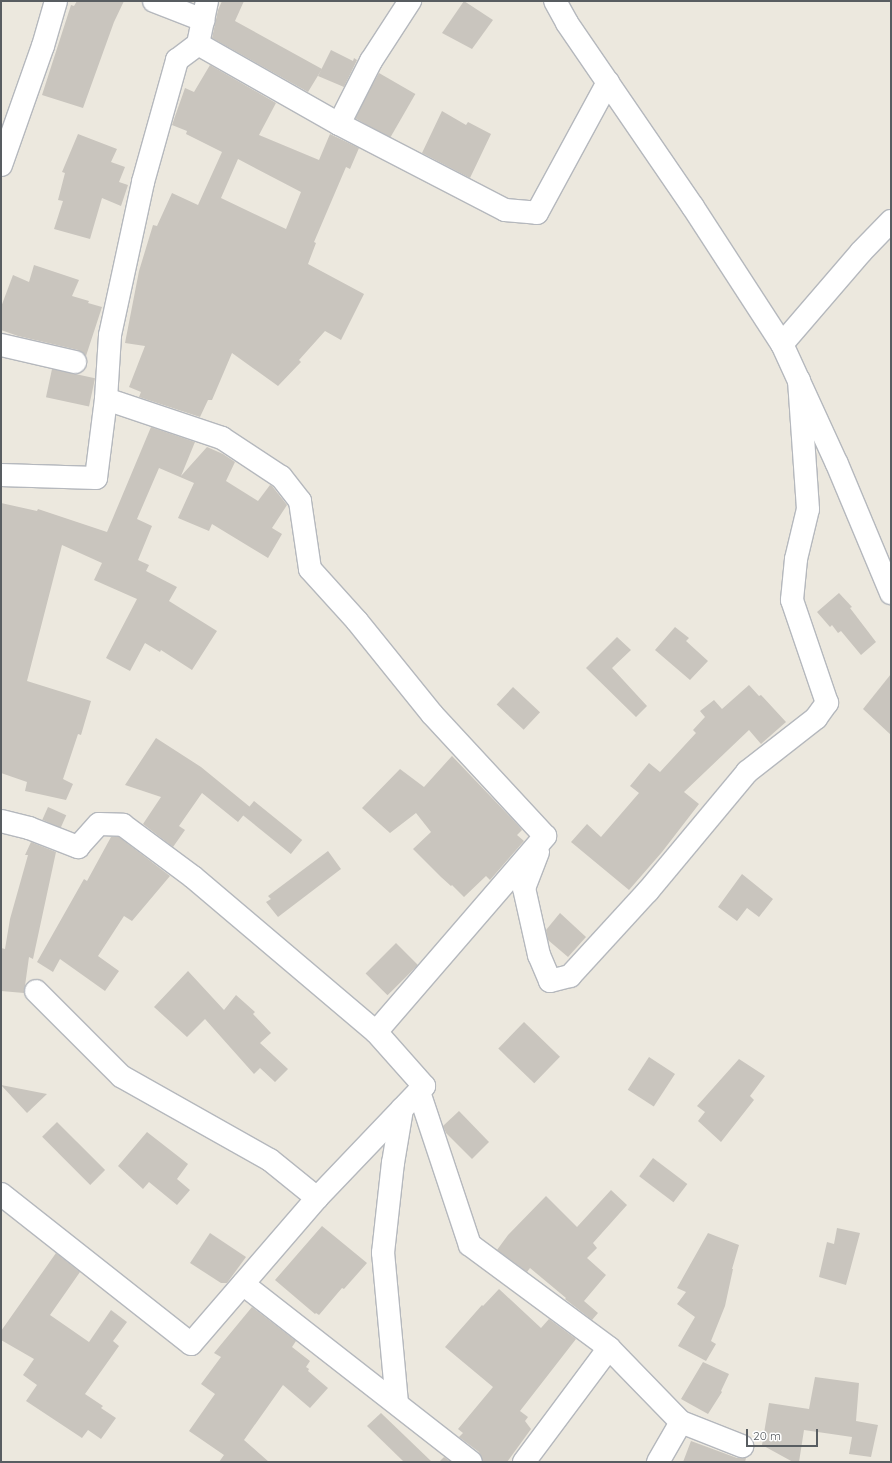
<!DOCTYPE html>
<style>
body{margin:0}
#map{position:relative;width:892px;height:1463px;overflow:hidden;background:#ece8de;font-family:Quicksand,sans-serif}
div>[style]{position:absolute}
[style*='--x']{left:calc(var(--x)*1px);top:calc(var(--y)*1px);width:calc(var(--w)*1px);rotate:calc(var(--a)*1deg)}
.building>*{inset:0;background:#c9c5be;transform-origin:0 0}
.roads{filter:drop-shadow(1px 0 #b5b8bd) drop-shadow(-1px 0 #b5b8bd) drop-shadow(0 1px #b5b8bd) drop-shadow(0 -1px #b5b8bd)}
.minor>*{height:22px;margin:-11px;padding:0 11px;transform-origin:11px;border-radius:11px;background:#fff}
span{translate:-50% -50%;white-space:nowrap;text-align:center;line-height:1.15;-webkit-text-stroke:3.5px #fff;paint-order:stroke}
.frame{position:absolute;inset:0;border:2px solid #585d61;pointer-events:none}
.scale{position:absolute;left:746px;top:1429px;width:72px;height:18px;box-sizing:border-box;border:2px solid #585d61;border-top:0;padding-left:5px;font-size:12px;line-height:14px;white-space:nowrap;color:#585d61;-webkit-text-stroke:3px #fff;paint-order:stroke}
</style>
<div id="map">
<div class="building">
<div style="clip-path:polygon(77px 1px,124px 1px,114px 22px,83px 108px,42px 95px,71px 5px,74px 6px)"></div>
<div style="clip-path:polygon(222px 1px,244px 1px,235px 21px,322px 69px,308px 92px,212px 38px,218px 10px)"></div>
<div style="clip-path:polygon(464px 1px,493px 20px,472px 49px,442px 33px)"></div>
<div style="clip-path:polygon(331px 50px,353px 61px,354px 58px,357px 60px,344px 87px,318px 76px)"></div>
<div style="clip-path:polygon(evenodd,210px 65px,276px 103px,259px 135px,319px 160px,330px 134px,359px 148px,350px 169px,346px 167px,314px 242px,316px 243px,308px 264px,364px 294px,341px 340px,325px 331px,299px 360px,301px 362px,278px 386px,232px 353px,212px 400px,208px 400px,200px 417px,139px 397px,141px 392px,129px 387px,145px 346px,125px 343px,139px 271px,153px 225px,157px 226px,172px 193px,198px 205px,222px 152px,186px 134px,187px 131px,172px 125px,185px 88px,194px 92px,210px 65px,238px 159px,301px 192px,286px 229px,221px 198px,238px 159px)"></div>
<div style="left:379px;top:73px;width:42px;height:51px;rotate:30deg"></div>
<div style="clip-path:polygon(442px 111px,466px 125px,468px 122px,491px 134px,470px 178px,422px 153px)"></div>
<div style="clip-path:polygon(78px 134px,117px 149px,111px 162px,125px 167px,119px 182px,128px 185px,121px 206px,102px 198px,90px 239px,54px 229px,63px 201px,58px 200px,65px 173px,62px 172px)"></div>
<div style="clip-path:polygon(34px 265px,79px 280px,72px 296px,89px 301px,88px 303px,102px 307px,86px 356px,78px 350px,18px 336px,1px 330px,1px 307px,13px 275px,29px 282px)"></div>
<div style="left:52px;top:369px;width:44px;height:29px;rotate:12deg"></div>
<div style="clip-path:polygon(151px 427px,195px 442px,181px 476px,207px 447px,223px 454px,235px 462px,226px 481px,258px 501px,270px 485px,272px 486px,287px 505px,272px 528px,282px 534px,268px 558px,212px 524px,209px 531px,178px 518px,194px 483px,159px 468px,137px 519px,152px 526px,138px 560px,149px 565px,146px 571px,177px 587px,169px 601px,217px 631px,192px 670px,161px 650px,160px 652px,145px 643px,130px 671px,106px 658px,137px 599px,94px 580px,102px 563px,62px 545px,27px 681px,91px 701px,81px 735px,78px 734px,63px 779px,73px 784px,66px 800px,25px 791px,27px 782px,1px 773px,1px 503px,37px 511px,38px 509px,107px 532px)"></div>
<div style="clip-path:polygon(839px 593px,852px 607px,850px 608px,876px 642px,861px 655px,841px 631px,838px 633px,832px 625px,830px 627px,817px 612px)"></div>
<div style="clip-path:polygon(675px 627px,689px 638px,686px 641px,708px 661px,690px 680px,655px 650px)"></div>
<div style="clip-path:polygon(617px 637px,631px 650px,612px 668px,647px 706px,636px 717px,586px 668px)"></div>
<div style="clip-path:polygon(891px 674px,891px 735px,863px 709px)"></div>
<div style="clip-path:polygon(749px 685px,759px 696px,761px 695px,786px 722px,761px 744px,749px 730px,684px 792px,699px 804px,662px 852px,629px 890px,571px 842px,587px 824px,601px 837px,639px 793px,630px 786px,649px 763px,660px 772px,696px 733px,693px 730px,705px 717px,700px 711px,714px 700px,722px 709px)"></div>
<div style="left:513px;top:687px;width:37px;height:24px;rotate:43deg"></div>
<div style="clip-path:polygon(156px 738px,201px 767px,250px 807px,238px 822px,202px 793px,179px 826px,185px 830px,173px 847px,143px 824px,161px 797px,125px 785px)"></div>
<div style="clip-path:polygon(452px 756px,517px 824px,522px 830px,517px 835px,524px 841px,490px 880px,486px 876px,464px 897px,452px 885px,451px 886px,441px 877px,413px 849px,431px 832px,416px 813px,390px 833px,362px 808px,400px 769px,424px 787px)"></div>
<div style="left:254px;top:801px;width:62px;height:18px;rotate:39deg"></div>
<div style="left:48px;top:807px;width:20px;height:14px;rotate:24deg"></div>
<div style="clip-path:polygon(111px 837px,119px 837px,170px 876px,132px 921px,124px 916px,98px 956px,119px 971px,105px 991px,60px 959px,53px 972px,37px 962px,84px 879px,87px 881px)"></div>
<div style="clip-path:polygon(31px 842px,56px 852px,33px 959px,29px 957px,24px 993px,1px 991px,1px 948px,5px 949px,10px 919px,28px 855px,25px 855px)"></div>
<div style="clip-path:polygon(328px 851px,341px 869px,278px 917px,266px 902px,271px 899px,268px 896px)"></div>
<div style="clip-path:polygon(742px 874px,773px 899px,759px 917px,747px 908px,737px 921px,718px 907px)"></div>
<div style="clip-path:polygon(560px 913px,586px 937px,568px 957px,548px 940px,546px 930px)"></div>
<div style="left:396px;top:943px;width:31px;height:43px;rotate:45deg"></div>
<div style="clip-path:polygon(188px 971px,224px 1010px,236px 995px,255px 1012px,253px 1014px,271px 1033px,260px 1043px,288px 1069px,275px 1082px,260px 1068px,254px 1074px,205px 1019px,187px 1037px,154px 1007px)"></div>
<div style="left:524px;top:1022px;width:50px;height:37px;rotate:44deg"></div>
<div style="left:649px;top:1057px;width:31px;height:39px;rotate:33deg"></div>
<div style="clip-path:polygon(739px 1059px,765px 1076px,750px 1096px,754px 1100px,721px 1142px,698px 1121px,705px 1112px,697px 1106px)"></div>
<div style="clip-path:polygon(1px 1085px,47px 1094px,27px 1113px)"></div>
<div style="clip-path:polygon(459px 1111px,489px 1142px,472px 1159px,446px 1133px,443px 1126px)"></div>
<div style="left:57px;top:1122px;width:68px;height:21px;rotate:45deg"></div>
<div style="clip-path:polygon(147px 1132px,188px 1164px,177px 1179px,190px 1190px,177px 1205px,149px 1182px,143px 1189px,118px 1166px)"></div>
<div style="left:653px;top:1158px;width:43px;height:23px;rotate:37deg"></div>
<div style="clip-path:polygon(611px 1190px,627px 1205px,593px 1243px,597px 1248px,587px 1258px,606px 1275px,584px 1301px,598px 1313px,592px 1320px,565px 1299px,566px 1298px,530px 1268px,527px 1272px,497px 1250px,508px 1235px,546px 1196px,577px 1227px)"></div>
<div style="clip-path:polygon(322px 1226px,367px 1263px,344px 1289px,342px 1288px,319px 1315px,316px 1313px,315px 1314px,275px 1280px)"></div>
<div style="clip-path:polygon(837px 1228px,860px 1233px,846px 1285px,819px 1277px,827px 1242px,834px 1244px)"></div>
<div style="clip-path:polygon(210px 1233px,246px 1257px,227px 1283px,221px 1283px,190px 1263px)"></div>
<div style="clip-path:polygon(708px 1233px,739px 1245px,732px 1269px,733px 1269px,725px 1306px,711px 1341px,716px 1344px,706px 1361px,678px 1346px,695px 1317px,677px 1304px,686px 1292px,677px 1288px)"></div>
<div style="clip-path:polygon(56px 1253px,80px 1272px,50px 1315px,89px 1342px,111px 1310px,127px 1322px,113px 1341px,119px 1346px,85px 1394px,103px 1406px,101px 1408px,116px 1418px,101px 1439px,88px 1430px,82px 1438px,26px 1401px,37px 1385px,23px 1375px,34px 1359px,1px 1340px,1px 1331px)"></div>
<div style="clip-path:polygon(499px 1289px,541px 1328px,549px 1319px,576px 1339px,520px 1411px,528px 1417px,525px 1421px,531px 1429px,507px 1462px,483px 1462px,479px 1452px,459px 1437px,463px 1433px,458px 1429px,493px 1387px,445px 1347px,482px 1305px,483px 1306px)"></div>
<div style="clip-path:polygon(252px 1307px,296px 1341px,292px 1347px,310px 1361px,306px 1367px,309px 1369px,308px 1371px,328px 1388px,310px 1408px,283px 1385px,244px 1440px,269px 1462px,219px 1462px,224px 1455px,189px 1431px,215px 1394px,201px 1384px,221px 1357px,214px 1353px)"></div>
<div style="clip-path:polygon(703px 1362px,729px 1374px,721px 1391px,722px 1392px,708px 1414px,681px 1399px)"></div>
<div style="clip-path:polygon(815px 1377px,859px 1383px,856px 1421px,878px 1425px,871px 1457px,849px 1454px,852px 1437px,804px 1430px,799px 1462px,793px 1462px,762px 1445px,769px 1403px,809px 1409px)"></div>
<div style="clip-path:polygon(381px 1413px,406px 1437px,432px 1462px,404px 1462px,367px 1426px)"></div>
<div style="clip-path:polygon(691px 1441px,737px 1458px,746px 1458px,745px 1462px,683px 1462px)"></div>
<div style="clip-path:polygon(444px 1457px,451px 1462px,439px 1462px)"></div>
</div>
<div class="roads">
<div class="minor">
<div style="--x:154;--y:1;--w:53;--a:21.2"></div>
<div style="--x:555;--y:1;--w:25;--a:61"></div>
<div style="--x:567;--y:23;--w:223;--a:55.6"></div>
<div style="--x:693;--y:207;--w:163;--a:57"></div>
<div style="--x:782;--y:344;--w:132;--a:65.4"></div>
<div style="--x:837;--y:464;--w:140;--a:67.3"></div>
<div style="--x:198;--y:44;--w:162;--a:29.6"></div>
<div style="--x:339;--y:124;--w:71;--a:-63.1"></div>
<div style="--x:371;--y:61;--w:72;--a:-57"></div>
<div style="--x:339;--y:124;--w:187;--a:27.4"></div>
<div style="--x:505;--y:210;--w:32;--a:5"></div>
<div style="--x:537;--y:213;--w:149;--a:-61.5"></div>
<div style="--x:1;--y:165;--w:126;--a:-70.6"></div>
<div style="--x:43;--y:46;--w:47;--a:-73.9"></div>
<div style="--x:782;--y:344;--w:121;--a:-49.3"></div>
<div style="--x:861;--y:252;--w:43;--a:-45.9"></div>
<div style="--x:1;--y:345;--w:76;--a:12.9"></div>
<div style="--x:1;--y:475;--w:95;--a:1.8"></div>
<div style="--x:96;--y:478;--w:80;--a:-82.8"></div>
<div style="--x:106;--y:399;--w:64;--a:-86.4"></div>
<div style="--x:110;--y:335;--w:157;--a:-77.8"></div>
<div style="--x:143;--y:182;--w:127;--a:-74.4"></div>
<div style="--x:177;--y:60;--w:26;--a:-37"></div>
<div style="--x:198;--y:44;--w:44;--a:-78.2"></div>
<div style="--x:1;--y:821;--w:29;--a:14"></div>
<div style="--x:29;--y:828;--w:53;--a:21.2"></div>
<div style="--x:78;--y:847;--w:31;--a:-48"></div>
<div style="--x:99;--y:824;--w:24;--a:2"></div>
<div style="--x:123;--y:825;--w:87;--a:36.6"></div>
<div style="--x:193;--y:877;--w:240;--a:40.3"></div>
<div style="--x:376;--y:1032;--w:259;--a:-49.2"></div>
<div style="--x:545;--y:836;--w:166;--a:-132.8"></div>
<div style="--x:432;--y:714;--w:119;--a:-128.9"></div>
<div style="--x:357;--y:621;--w:70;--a:-132.1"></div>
<div style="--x:310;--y:569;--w:69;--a:-98.4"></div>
<div style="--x:300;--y:501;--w:31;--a:-128"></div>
<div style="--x:281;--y:477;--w:71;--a:-146.5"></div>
<div style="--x:222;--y:438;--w:122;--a:-161.4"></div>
<div style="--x:538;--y:852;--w:39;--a:111"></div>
<div style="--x:524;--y:888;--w:69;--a:77.4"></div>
<div style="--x:539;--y:955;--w:28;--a:67"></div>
<div style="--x:550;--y:981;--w:21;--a:-14"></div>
<div style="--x:570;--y:976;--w:115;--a:-47.5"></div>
<div style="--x:648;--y:891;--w:155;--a:-50.2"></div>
<div style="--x:747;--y:772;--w:88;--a:-38"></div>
<div style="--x:816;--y:718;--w:19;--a:-54"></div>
<div style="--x:827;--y:703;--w:109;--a:-108.8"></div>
<div style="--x:792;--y:600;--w:41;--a:-84.4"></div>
<div style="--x:796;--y:559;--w:51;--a:-76.5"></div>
<div style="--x:808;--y:509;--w:129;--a:-94"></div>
<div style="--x:419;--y:1092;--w:161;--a:71.6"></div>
<div style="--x:470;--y:1245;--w:173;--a:36.5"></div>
<div style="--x:609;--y:1348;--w:103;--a:45.8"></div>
<div style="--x:681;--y:1422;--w:66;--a:21.5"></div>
<div style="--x:1;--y:1194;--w:242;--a:38.3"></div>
<div style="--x:191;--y:1344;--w:193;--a:-49.2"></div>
<div style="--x:317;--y:1198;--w:60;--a:-141"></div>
<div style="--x:270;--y:1160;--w:171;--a:-150.6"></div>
<div style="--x:121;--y:1076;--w:120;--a:-135"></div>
<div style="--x:317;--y:1198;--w:155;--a:-46.3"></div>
<div style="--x:424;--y:1086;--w:72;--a:-131.6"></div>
<div style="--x:243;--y:1284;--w:289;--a:38"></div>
<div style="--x:397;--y:1403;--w:151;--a:-95.3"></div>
<div style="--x:383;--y:1253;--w:91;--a:-83.7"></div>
<div style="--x:393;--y:1163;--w:55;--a:-80.5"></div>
<div style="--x:524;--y:1462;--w:142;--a:-53.3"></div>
<div style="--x:658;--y:1462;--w:46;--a:-60.1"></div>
</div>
</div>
<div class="frame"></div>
<div class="scale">20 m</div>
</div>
